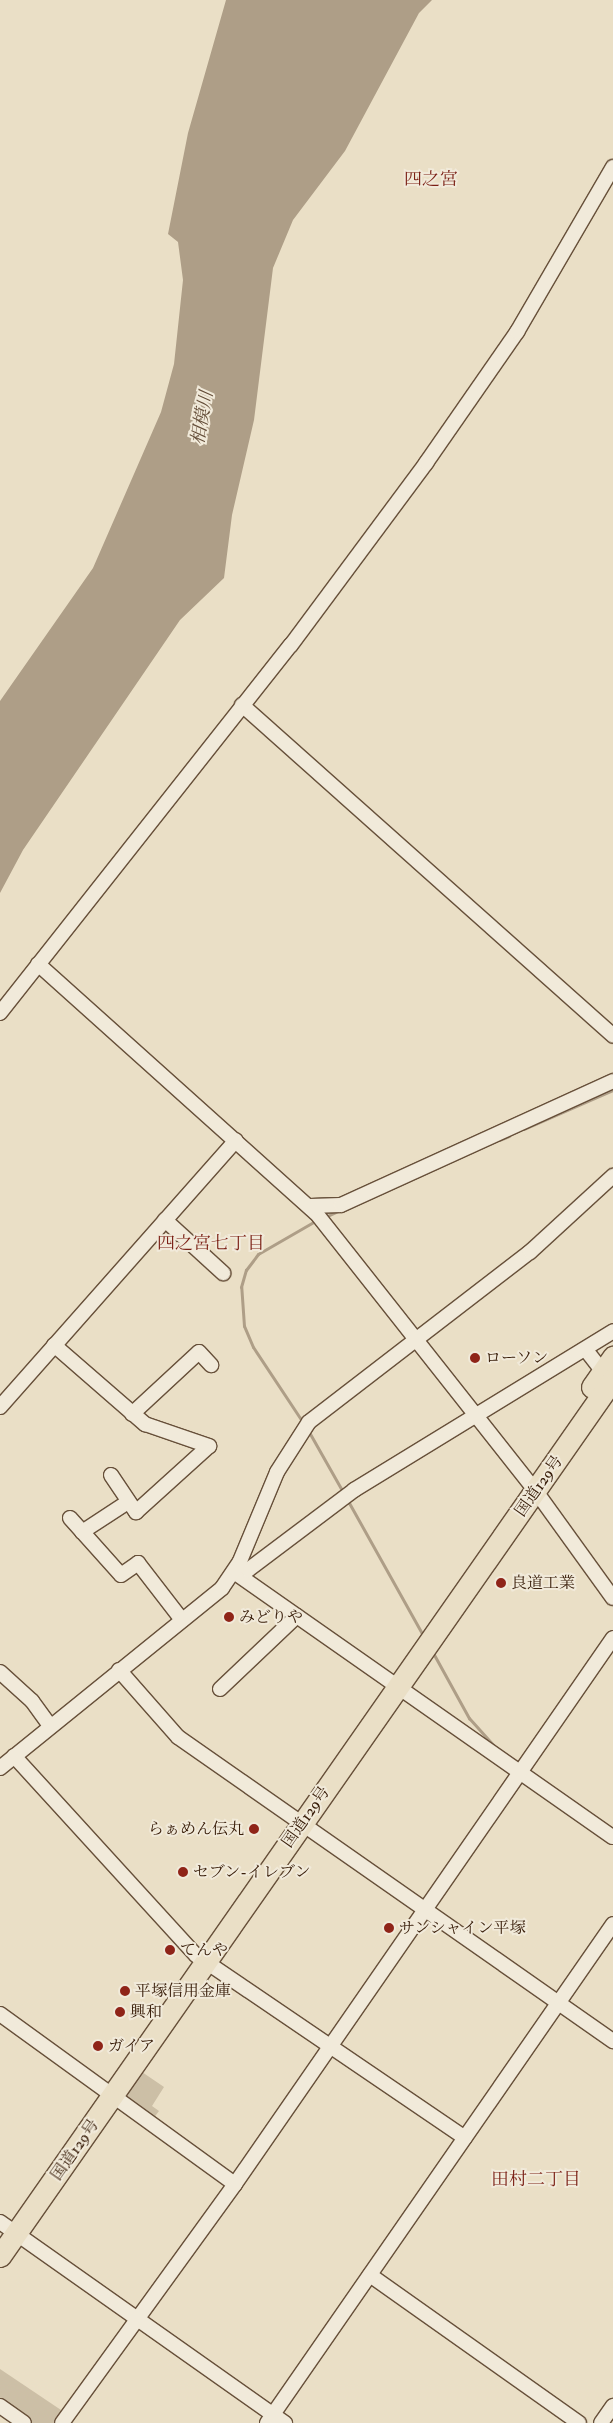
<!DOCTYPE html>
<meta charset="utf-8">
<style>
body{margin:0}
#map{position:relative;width:613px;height:2423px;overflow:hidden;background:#eadfc6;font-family:"IM FELL Double Pica","Noto Serif JP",serif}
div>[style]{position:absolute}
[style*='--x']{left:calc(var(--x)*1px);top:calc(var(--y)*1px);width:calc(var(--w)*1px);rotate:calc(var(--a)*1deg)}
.green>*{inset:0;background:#ccbfa6}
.water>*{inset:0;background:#ae9e87}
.stream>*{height:3px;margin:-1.5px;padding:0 1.5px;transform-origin:1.5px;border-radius:1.5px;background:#ae9e87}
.roads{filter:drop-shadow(1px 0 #67503a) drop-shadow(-1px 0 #67503a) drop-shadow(0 1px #67503a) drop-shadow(0 -1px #67503a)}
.minor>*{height:14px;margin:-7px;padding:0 7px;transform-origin:7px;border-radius:7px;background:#f1eada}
.highway>*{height:21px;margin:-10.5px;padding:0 10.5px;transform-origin:10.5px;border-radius:10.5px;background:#eadfc6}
.dots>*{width:14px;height:14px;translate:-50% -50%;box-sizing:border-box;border:2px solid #f1eada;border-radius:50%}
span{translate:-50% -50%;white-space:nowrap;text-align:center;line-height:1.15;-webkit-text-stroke:4px #f1eada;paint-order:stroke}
.poi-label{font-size:16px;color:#3b200c}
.left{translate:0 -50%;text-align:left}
.right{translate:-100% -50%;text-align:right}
.street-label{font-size:16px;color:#3b200c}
.neighbourhood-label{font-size:18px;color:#7a1f14}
.water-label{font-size:18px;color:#634c37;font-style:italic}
</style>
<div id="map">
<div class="green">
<div style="clip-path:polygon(142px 2072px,164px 2087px,152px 2106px,159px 2111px,153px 2119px,123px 2099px)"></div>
<div style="clip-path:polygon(0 2369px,64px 2412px,57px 2423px,31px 2423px,0 2402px)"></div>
</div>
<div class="water">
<div style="clip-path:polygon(226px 0,432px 0,419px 13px,345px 151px,293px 220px,273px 268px,254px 420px,232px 515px,224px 578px,180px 620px,23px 850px,0 893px,0 701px,93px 568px,161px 412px,174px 364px,183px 280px,178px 242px,168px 234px,188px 133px)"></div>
</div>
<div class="stream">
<div style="--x:524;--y:1129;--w:97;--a:-23.7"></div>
<div style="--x:499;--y:1140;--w:11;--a:-22"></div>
<div style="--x:323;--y:1218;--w:19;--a:-25"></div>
<div style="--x:304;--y:1424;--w:92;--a:-123.5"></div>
<div style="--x:253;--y:1347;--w:23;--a:-113"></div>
<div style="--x:244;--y:1326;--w:39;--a:-94"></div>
<div style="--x:241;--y:1287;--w:18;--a:-74"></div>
<div style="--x:246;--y:1270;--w:20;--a:-53"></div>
<div style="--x:258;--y:1254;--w:68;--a:-30"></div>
<div style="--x:309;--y:1432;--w:69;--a:60.5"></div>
<div style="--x:348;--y:1501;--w:156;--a:60.8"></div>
<div style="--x:432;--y:1651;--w:77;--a:61.1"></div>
<div style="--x:469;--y:1718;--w:38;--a:48"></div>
</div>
<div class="roads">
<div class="minor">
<div style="--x:242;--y:705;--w:497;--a:41.7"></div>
<div style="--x:38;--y:964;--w:373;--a:41.9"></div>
<div style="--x:316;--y:1213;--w:353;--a:51.7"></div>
<div style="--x:535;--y:1490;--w:133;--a:54.2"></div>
<div style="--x:0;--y:1013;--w:469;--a:-51.7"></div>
<div style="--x:291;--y:645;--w:227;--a:-53.4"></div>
<div style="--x:426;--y:463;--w:160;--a:-55.2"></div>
<div style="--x:517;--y:332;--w:191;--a:-59.8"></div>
<div style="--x:310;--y:1206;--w:31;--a:-2"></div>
<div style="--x:341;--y:1205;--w:299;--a:-24.5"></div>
<div style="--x:165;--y:1220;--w:79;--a:42.4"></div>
<div style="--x:54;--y:1345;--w:121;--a:41"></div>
<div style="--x:145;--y:1424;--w:68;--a:19"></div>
<div style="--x:586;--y:1350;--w:28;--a:52"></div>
<div style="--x:0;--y:1407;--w:356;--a:-48.5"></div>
<div style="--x:132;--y:1414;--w:91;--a:-42.8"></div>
<div style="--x:199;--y:1352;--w:18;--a:47"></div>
<div style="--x:111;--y:1475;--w:45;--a:56"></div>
<div style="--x:136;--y:1512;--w:98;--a:-42.1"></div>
<div style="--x:70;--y:1518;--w:76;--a:48.2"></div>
<div style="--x:121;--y:1575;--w:21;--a:-35"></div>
<div style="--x:138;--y:1563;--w:72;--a:52.3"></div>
<div style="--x:82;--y:1532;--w:55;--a:-33.1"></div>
<div style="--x:234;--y:1572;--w:462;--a:35"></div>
<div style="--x:234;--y:1572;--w:14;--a:-8"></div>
<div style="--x:248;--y:1570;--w:133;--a:-37"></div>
<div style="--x:354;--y:1490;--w:304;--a:-31.5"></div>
<div style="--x:119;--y:1670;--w:89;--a:48.6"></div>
<div style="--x:178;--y:1737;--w:531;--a:34.95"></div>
<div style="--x:0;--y:1672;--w:43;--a:42.2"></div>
<div style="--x:32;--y:1701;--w:31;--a:54"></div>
<div style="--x:220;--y:1689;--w:106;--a:-43.5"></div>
<div style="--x:14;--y:1756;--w:270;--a:47.6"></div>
<div style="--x:196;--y:1955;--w:325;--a:34.2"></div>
<div style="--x:0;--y:1768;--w:286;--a:-39"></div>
<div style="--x:222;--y:1588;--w:32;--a:-56"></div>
<div style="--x:240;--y:1561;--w:96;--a:-67.4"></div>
<div style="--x:277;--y:1472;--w:59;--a:-57.4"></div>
<div style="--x:309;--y:1422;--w:279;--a:-37.6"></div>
<div style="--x:530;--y:1252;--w:113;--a:-42.5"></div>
<div style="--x:0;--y:2014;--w:290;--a:35.9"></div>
<div style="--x:0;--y:2222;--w:349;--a:35.2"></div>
<div style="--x:370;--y:2275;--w:256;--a:35.3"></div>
<div style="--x:0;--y:2406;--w:29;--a:35"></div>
<div style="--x:62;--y:2423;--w:295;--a:-54.1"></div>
<div style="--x:235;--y:2184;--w:664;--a:-55.3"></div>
<div style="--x:267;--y:2423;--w:607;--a:-55.26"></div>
<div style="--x:601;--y:2423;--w:21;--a:-55"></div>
</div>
<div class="highway">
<div style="--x:592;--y:1387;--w:37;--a:-55"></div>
<div style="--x:0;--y:2256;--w:1070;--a:-55.05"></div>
</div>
</div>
<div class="dots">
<div style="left:475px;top:1358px;background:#8f2418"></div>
<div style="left:501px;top:1583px;background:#8f2418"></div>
<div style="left:229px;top:1617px;background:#8f2418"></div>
<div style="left:254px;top:1829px;background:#8f2418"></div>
<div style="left:183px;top:1872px;background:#8f2418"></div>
<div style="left:389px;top:1928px;background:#8f2418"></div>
<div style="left:170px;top:1950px;background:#8f2418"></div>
<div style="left:125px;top:1991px;background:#8f2418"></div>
<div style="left:120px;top:2012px;background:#8f2418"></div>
<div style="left:98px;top:2046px;background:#8f2418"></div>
</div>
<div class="poi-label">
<span class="left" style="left:485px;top:1358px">ローソン</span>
<span class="left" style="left:511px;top:1583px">良道工業</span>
<span class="left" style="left:239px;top:1617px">みどりや</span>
<span class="right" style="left:244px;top:1829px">らぁめん伝丸</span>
<span class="left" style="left:193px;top:1872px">セブン-イレブン</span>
<span class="left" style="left:399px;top:1928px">サンシャイン平塚</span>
<span class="left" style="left:180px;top:1950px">てんや</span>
<span class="left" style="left:135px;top:1991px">平塚信用金庫</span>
<span class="left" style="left:130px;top:2012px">興和</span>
<span class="left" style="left:108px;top:2046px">ガイア</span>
</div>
<div class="street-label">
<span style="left:539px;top:1486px;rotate:-55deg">国道129号</span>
<span style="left:306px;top:1817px;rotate:-55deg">国道129号</span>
<span style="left:75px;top:2150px;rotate:-55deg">国道129号</span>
</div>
<div class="neighbourhood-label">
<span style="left:431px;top:180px">四之宮</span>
<span style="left:211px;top:1244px">四之宮七丁目</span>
<span style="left:536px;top:2180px">田村二丁目</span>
</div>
<div class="water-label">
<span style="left:203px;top:418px;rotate:-80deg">相模川</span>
</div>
</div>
